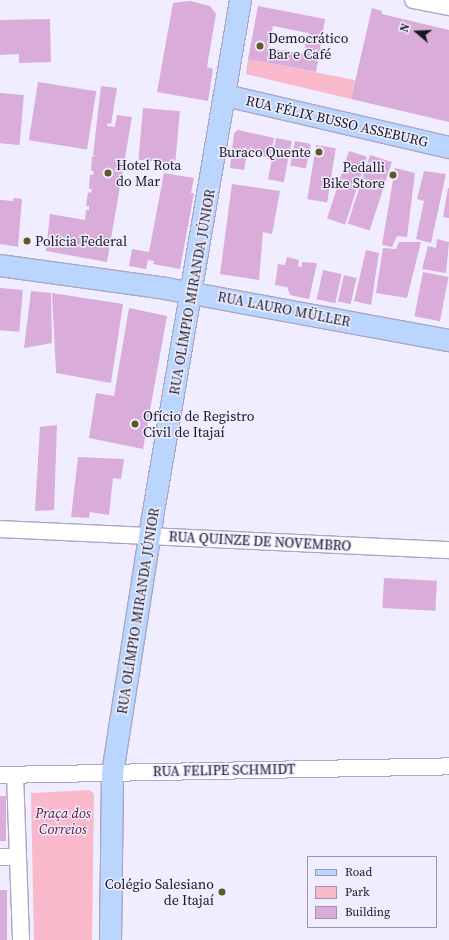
<!DOCTYPE html>
<meta charset="utf-8">
<style>
body{margin:0}
#map{position:relative;width:449px;height:940px;overflow:hidden;background:#efedff;font-family:"Source Serif 4",serif}
div>[style]{position:absolute}
[style*='--x']{left:calc(var(--x)*1px);top:calc(var(--y)*1px);width:calc(var(--w)*1px);rotate:calc(var(--a)*1deg)}
.green>*{inset:0;background:#f9b9cb}
.building>*{inset:0;background:#daacda;transform-origin:0 0}
.roads{filter:drop-shadow(1px 0 #aba6c2) drop-shadow(-1px 0 #aba6c2) drop-shadow(0 1px #aba6c2) drop-shadow(0 -1px #aba6c2)}
.minor>*{height:16px;margin:-8px;padding:0 8px;transform-origin:8px;border-radius:8px;background:#fff}
.major>*{height:21px;margin:-10.5px;padding:0 10.5px;transform-origin:10.5px;border-radius:10.5px;background:#bad5fe}
.dots>*{width:11px;height:11px;translate:-50% -50%;box-sizing:border-box;border:2px solid #efedff;border-radius:50%}
span{translate:-50% -50%;white-space:nowrap;text-align:center;line-height:1.15;-webkit-text-stroke:3px #efedff;paint-order:stroke}
.poi-label{font-size:14px;color:#191822}
.left{translate:0 -50%;text-align:left}
.right{translate:-100% -50%;text-align:right}
.street-label{font-size:14px;color:#191822}
.park-label{font-size:14px;color:#621534;font-style:italic}
.legend{position:absolute;left:307px;top:856px;width:130px;height:72px;box-sizing:border-box;background:#efedff;border:1px solid #9998a7;margin:0;padding:5px 7px;list-style:none;font-size:12px;color:#191822}
.legend li{display:flex;align-items:center;gap:8px;height:20px}
.legend b{width:20px;border:1px solid #9998a7}
.north{position:absolute;left:397px;top:12px;width:40px;height:40px;-webkit-text-stroke:3px #efedff;paint-order:stroke;rotate:289deg;font-size:11px;font-weight:700;line-height:16px;text-align:center;color:#191822}
.north::after{content:'';display:block;margin:auto;width:14px;height:18px;background:#191822;clip-path:polygon(50% 0,100% 100%,50% 72%,0 100%)}
</style>
<div id="map">
<div class="green">
<div style="clip-path:polygon(248px 59px,355px 80px,351px 99px,246px 74px)"></div>
<div style="clip-path:polygon(90px 790px,94px 794px,92px 940px,34px 940px,31px 793px)"></div>
</div>
<div class="building">
<div style="clip-path:polygon(190px 1px,210px 6px,216px 14px,207px 67px,213px 69px,208px 101px,157px 92px,173px 3px)"></div>
<div style="clip-path:polygon(evenodd,258px 6px,325px 19px,316px 72px,248px 59px,258px 6px,273px 26px,308px 33px,304px 54px,268px 48px,273px 26px)"></div>
<div style="clip-path:polygon(372px 8px,382px 11px,382px 14px,449px 30px,449px 122px,351px 99px)"></div>
<div style="clip-path:polygon(50px 19px,51px 62px,19px 63px,19px 54px,0 55px,0 20px)"></div>
<div style="left:38px;top:82px;width:59px;height:59px;rotate:9deg"></div>
<div style="clip-path:polygon(101px 86px,117px 88px,111px 124px,108px 123px,107px 126px,115px 127px,117px 115px,132px 117px,107px 262px,46px 251px,50px 214px,85px 220px,86px 210px,89px 210px,89px 206px,86px 206px,88px 192px,91px 193px,92px 189px,89px 189px,90px 175px,93px 175px,94px 171px,91px 171px,92px 157px,96px 155px,93px 155px)"></div>
<div style="left:0;top:93px;width:24px;height:50px;rotate:5deg"></div>
<div style="left:143px;top:108px;width:37px;height:52px;rotate:5deg"></div>
<div style="clip-path:polygon(238px 130px,274px 138px,270px 158px,247px 153px,244px 170px,230px 168px,234px 133px)"></div>
<div style="left:276px;top:138px;width:16px;height:42px;rotate:11deg"></div>
<div style="left:295px;top:141px;width:16px;height:25px;rotate:11deg"></div>
<div style="left:316px;top:145px;width:20px;height:55px;rotate:9deg"></div>
<div style="left:349px;top:151px;width:19px;height:71px;rotate:18deg"></div>
<div style="left:370px;top:155px;width:23px;height:72px;rotate:18deg"></div>
<div style="clip-path:polygon(395px 168px,415px 173px,407px 237px,397px 236px,392px 247px,382px 245px)"></div>
<div style="clip-path:polygon(424px 171px,446px 174px,431px 243px,416px 239px,424px 201px,417px 199px)"></div>
<div style="clip-path:polygon(164px 173px,194px 178px,191px 193px,194px 193px,180px 269px,153px 264px,154px 261px,148px 260px,146px 269px,129px 266px,132px 249px,149px 252px)"></div>
<div style="clip-path:polygon(232px 184px,280px 191px,272px 234px,263px 232px,259px 280px,220px 274px)"></div>
<div style="clip-path:polygon(448px 188px,449px 188px,449px 218px,443px 217px)"></div>
<div style="clip-path:polygon(14px 198px,22px 199px,18px 247px,0 244px,0 200px,13px 201px)"></div>
<div style="clip-path:polygon(437px 239px,449px 242px,446px 273px,422px 269px,428px 246px,436px 248px)"></div>
<div style="clip-path:polygon(399px 242px,421px 242px,407px 298px,376px 293px,383px 248px,396px 249px)"></div>
<div style="clip-path:polygon(366px 250px,379px 253px,371px 305px,354px 301px)"></div>
<div style="clip-path:polygon(287px 257px,299px 260px,298px 266px,302px 267px,302px 262px,317px 263px,309px 299px,290px 295px,287px 287px,275px 285px,278px 264px,285px 265px)"></div>
<div style="left:323px;top:270px;width:19px;height:30px;rotate:12deg"></div>
<div style="left:423px;top:272px;width:26px;height:45px;rotate:11deg"></div>
<div style="left:344px;top:275px;width:13px;height:27px;rotate:13deg"></div>
<div style="left:0;top:288px;width:23px;height:42px;rotate:5deg"></div>
<div style="clip-path:polygon(31px 291px,51px 293px,52px 343px,24px 348px)"></div>
<div style="clip-path:polygon(52px 293px,123px 304px,111px 383px,56px 373px)"></div>
<div style="clip-path:polygon(129px 308px,167px 316px,143px 449px,89px 438px,96px 393px,114px 396px)"></div>
<div style="clip-path:polygon(57px 425px,54px 510px,35px 511px,40px 427px)"></div>
<div style="clip-path:polygon(78px 457px,124px 459px,121px 479px,113px 478px,109px 515px,90px 512px,89px 518px,71px 517px)"></div>
<div style="left:384px;top:578px;width:53px;height:30px;rotate:3deg"></div>
<div style="left:0;top:796px;width:6px;height:45px"></div>
<div style="left:0;top:890px;width:7px;height:50px"></div>
</div>
<div class="roads">
<div class="minor">
<div style="--x:413;--y:0;--w:37;--a:11"></div>
<div style="--x:0;--y:529;--w:449;--a:2.7"></div>
<div style="--x:0;--y:775;--w:449;--a:-1.1"></div>
<div style="--x:15;--y:775;--w:165;--a:87.9"></div>
<div style="--x:0;--y:857;--w:18;--a:0"></div>
</div>
<div class="major">
<div style="--x:225;--y:95;--w:230;--a:13.1"></div>
<div style="--x:0;--y:265;--w:167;--a:7.9"></div>
<div style="--x:165;--y:288;--w:289;--a:10.4"></div>
<div style="--x:110;--y:940;--w:167;--a:-89.3"></div>
<div style="--x:112;--y:773;--w:259;--a:-81.1"></div>
<div style="--x:152;--y:517;--w:524;--a:-80.34"></div>
</div>
</div>
<div class="dots">
<div style="left:260px;top:46px;background:#5f5926"></div>
<div style="left:319px;top:152px;background:#5f5926"></div>
<div style="left:108px;top:173px;background:#5f5926"></div>
<div style="left:393px;top:175px;background:#5f5926"></div>
<div style="left:27px;top:241px;background:#5f5926"></div>
<div style="left:135px;top:424px;background:#5f5926"></div>
<div style="left:222px;top:892px;background:#5f5926"></div>
</div>
<div class="poi-label">
<span class="left" style="left:268px;top:46px">Democrático<br>Bar e Café</span>
<span class="right" style="left:311px;top:152px">Buraco Quente</span>
<span class="left" style="left:116px;top:173px">Hotel Rota<br>do Mar</span>
<span class="right" style="left:385px;top:175px">Pedalli<br>Bike Store</span>
<span class="left" style="left:35px;top:241px">Polícia Federal</span>
<span class="left" style="left:143px;top:424px">Ofício de Registro<br>Civil de Itajaí</span>
<span class="right" style="left:214px;top:892px">Colégio Salesiano<br>de Itajaí</span>
</div>
<div class="street-label">
<span style="left:337px;top:121px;rotate:13deg">RUA FÉLIX BUSSO ASSEBURG</span>
<span style="left:192px;top:292px;rotate:-80deg">RUA OLÍMPIO MIRANDA JÚNIOR</span>
<span style="left:284px;top:309px;rotate:11deg">RUA LAURO MÜLLER</span>
<span style="left:260px;top:541px;rotate:3deg">RUA QUINZE DE NOVEMBRO</span>
<span style="left:138px;top:611px;rotate:-81deg">RUA OLÍMPIO MIRANDA JÚNIOR</span>
<span style="left:224px;top:770px;rotate:-1deg">RUA FELIPE SCHMIDT</span>
</div>
<div class="park-label">
<span style="left:63px;top:821px">Praça dos<br>Correios</span>
</div>
<ul class="legend">
<li><b style="height:5px;background:#bad5fe"></b>Road</li>
<li><b style="height:11px;background:#f9b9cb"></b>Park</li>
<li><b style="height:11px;background:#daacda"></b>Building</li>
</ul>
<div class="north">N</div>
</div>
